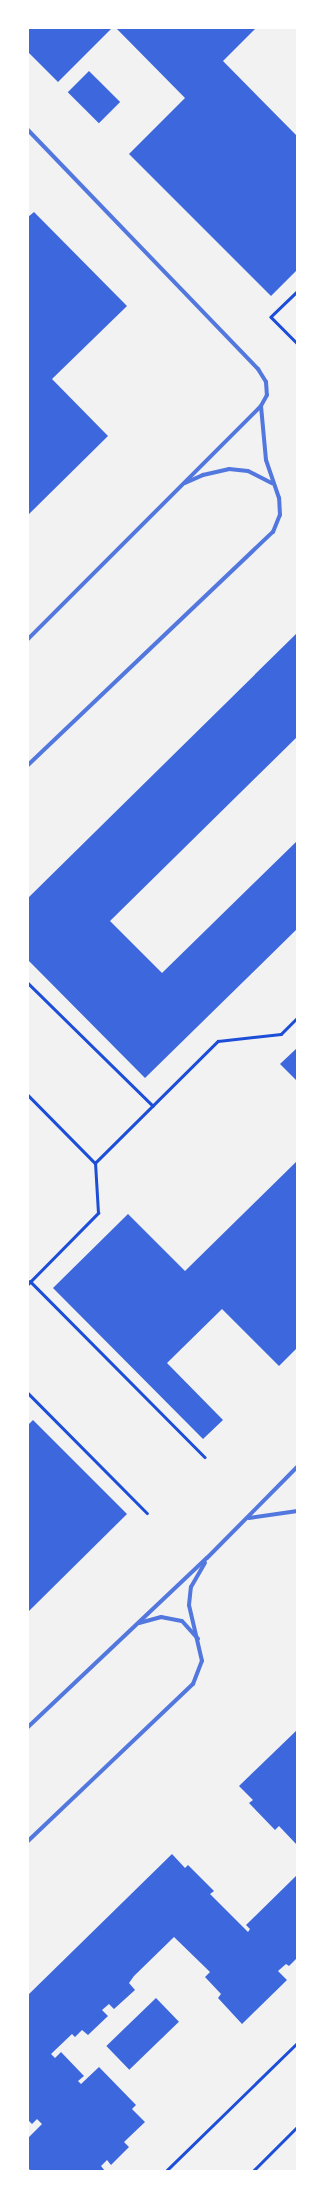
<!DOCTYPE html>
<style>
body{margin:0}
#map{position:relative;width:325px;height:2199px;overflow:hidden;background:#f2f2f2;font-family:Manrope,sans-serif}
div>[style]{position:absolute}
[style*='--x']{left:calc(var(--x)*1px);top:calc(var(--y)*1px);width:calc(var(--w)*1px);rotate:calc(var(--a)*1deg)}
.building>*{inset:0;background:#3d67dc;transform-origin:0 0}
.path>*{height:2.5px;margin:-1.25px;padding:0 1.25px;transform-origin:1.25px;border-radius:1.25px;background:#1d4ed8}
.minor>*{height:4px;margin:-2px;padding:0 2px;transform-origin:2px;border-radius:2px;background:#5277de}
span{translate:-50% -50%;white-space:nowrap;text-align:center;line-height:1.15;-webkit-text-stroke:3.5px #fff;paint-order:stroke}
.frame{position:absolute;inset:0;border:29px solid #fff;pointer-events:none}
</style>
<div id="map">
<div class="building">
<div style="clip-path:polygon(28px 28px,112px 28px,58px 82px,28px 52px)"></div>
<div style="clip-path:polygon(116px 28px,256px 28px,223px 61px,297px 136px,297px 270px,271px 296px,129px 154px,185px 98px)"></div>
<div style="left:89px;top:71px;width:44px;height:30px;rotate:45deg"></div>
<div style="clip-path:polygon(34px 212px,127px 306px,52px 379px,108px 436px,28px 515px,28px 217px)"></div>
<div style="clip-path:polygon(297px 633px,297px 737px,110px 921px,162px 973px,297px 841px,297px 929px,145px 1078px,28px 960px,28px 898px)"></div>
<div style="clip-path:polygon(297px 1048px,297px 1081px,280px 1064px)"></div>
<div style="clip-path:polygon(297px 1161px,297px 1348px,279px 1366px,222px 1309px,167px 1363px,223px 1420px,203px 1439px,53px 1288px,128px 1214px,185px 1271px)"></div>
<div style="clip-path:polygon(33px 1420px,127px 1514px,28px 1612px,28px 1425px)"></div>
<div style="clip-path:polygon(297px 1730px,297px 1845px,279px 1826px,275px 1830px,249px 1803px,253px 1800px,239px 1786px)"></div>
<div style="clip-path:polygon(172px 1854px,185px 1868px,188px 1865px,214px 1891px,210px 1894px,248px 1932px,250px 1929px,246px 1925px,297px 1875px,297px 1958px,289px 1966px,286px 1964px,278px 1971px,287px 1980px,242px 2024px,218px 1998px,221px 1994px,205px 1977px,210px 1972px,174px 1937px,134px 1976px,129px 1983px,135px 1990px,114px 2009px,109px 2004px,102px 2010px,108px 2016px,88px 2035px,82px 2030px,75px 2037px,72px 2034px,51px 2054px,55px 2058px,61px 2052px,84px 2076px,78px 2081px,81px 2084px,99px 2067px,136px 2105px,132px 2109px,145px 2122px,124px 2142px,129px 2147px,111px 2165px,107px 2160px,101px 2166px,105px 2171px,31px 2171px,28px 2168px,28px 2138px,42px 2124px,37px 2119px,32px 2124px,28px 2120px,28px 1995px)"></div>
<div style="left:156px;top:1998px;width:33px;height:69px;rotate:46deg"></div>
</div>
<div class="path">
<div style="--x:297;--y:292;--w:36;--a:136"></div>
<div style="--x:271;--y:317;--w:37;--a:45"></div>
<div style="--x:28;--y:983;--w:175;--a:44.5"></div>
<div style="--x:28;--y:1095;--w:95;--a:45.4"></div>
<div style="--x:30;--y:1281;--w:248;--a:45.2"></div>
<div style="--x:28;--y:1284;--w:100;--a:-45.4"></div>
<div style="--x:98;--y:1213;--w:50;--a:-93.4"></div>
<div style="--x:95;--y:1163;--w:173;--a:-44.8"></div>
<div style="--x:218;--y:1041;--w:63;--a:-6.3"></div>
<div style="--x:281;--y:1034;--w:23;--a:-45"></div>
<div style="--x:28;--y:1393;--w:169;--a:45.2"></div>
<div style="--x:166;--y:2171;--w:183;--a:-44.3"></div>
<div style="--x:253;--y:2171;--w:62;--a:-45"></div>
</div>
<div class="minor">
<div style="--x:28;--y:130;--w:332;--a:46.1"></div>
<div style="--x:258;--y:369;--w:15;--a:58"></div>
<div style="--x:266;--y:382;--w:13;--a:86"></div>
<div style="--x:267;--y:395;--w:13;--a:119"></div>
<div style="--x:261;--y:406;--w:330;--a:135"></div>
<div style="--x:185;--y:483;--w:20;--a:-24"></div>
<div style="--x:203;--y:475;--w:27;--a:-13"></div>
<div style="--x:229;--y:469;--w:19;--a:6"></div>
<div style="--x:248;--y:471;--w:27;--a:27"></div>
<div style="--x:28;--y:765;--w:338;--a:-43.6"></div>
<div style="--x:273;--y:532;--w:18;--a:-68"></div>
<div style="--x:280;--y:515;--w:17;--a:-93"></div>
<div style="--x:279;--y:498;--w:40;--a:-108.9"></div>
<div style="--x:266;--y:460;--w:54;--a:-95.3"></div>
<div style="--x:249;--y:1518;--w:49;--a:-8.3"></div>
<div style="--x:139;--y:1623;--w:23;--a:-15"></div>
<div style="--x:161;--y:1617;--w:21;--a:11"></div>
<div style="--x:182;--y:1621;--w:24;--a:48"></div>
<div style="--x:28;--y:1727;--w:246;--a:-43.4"></div>
<div style="--x:207;--y:1558;--w:128;--a:-45.3"></div>
<div style="--x:28;--y:1841;--w:228;--a:-43.6"></div>
<div style="--x:193;--y:1684;--w:25;--a:-69"></div>
<div style="--x:202;--y:1661;--w:57;--a:-103.1"></div>
<div style="--x:189;--y:1605;--w:18;--a:-84"></div>
<div style="--x:191;--y:1587;--w:28;--a:-60"></div>
</div>
<div class="frame"></div>
</div>
